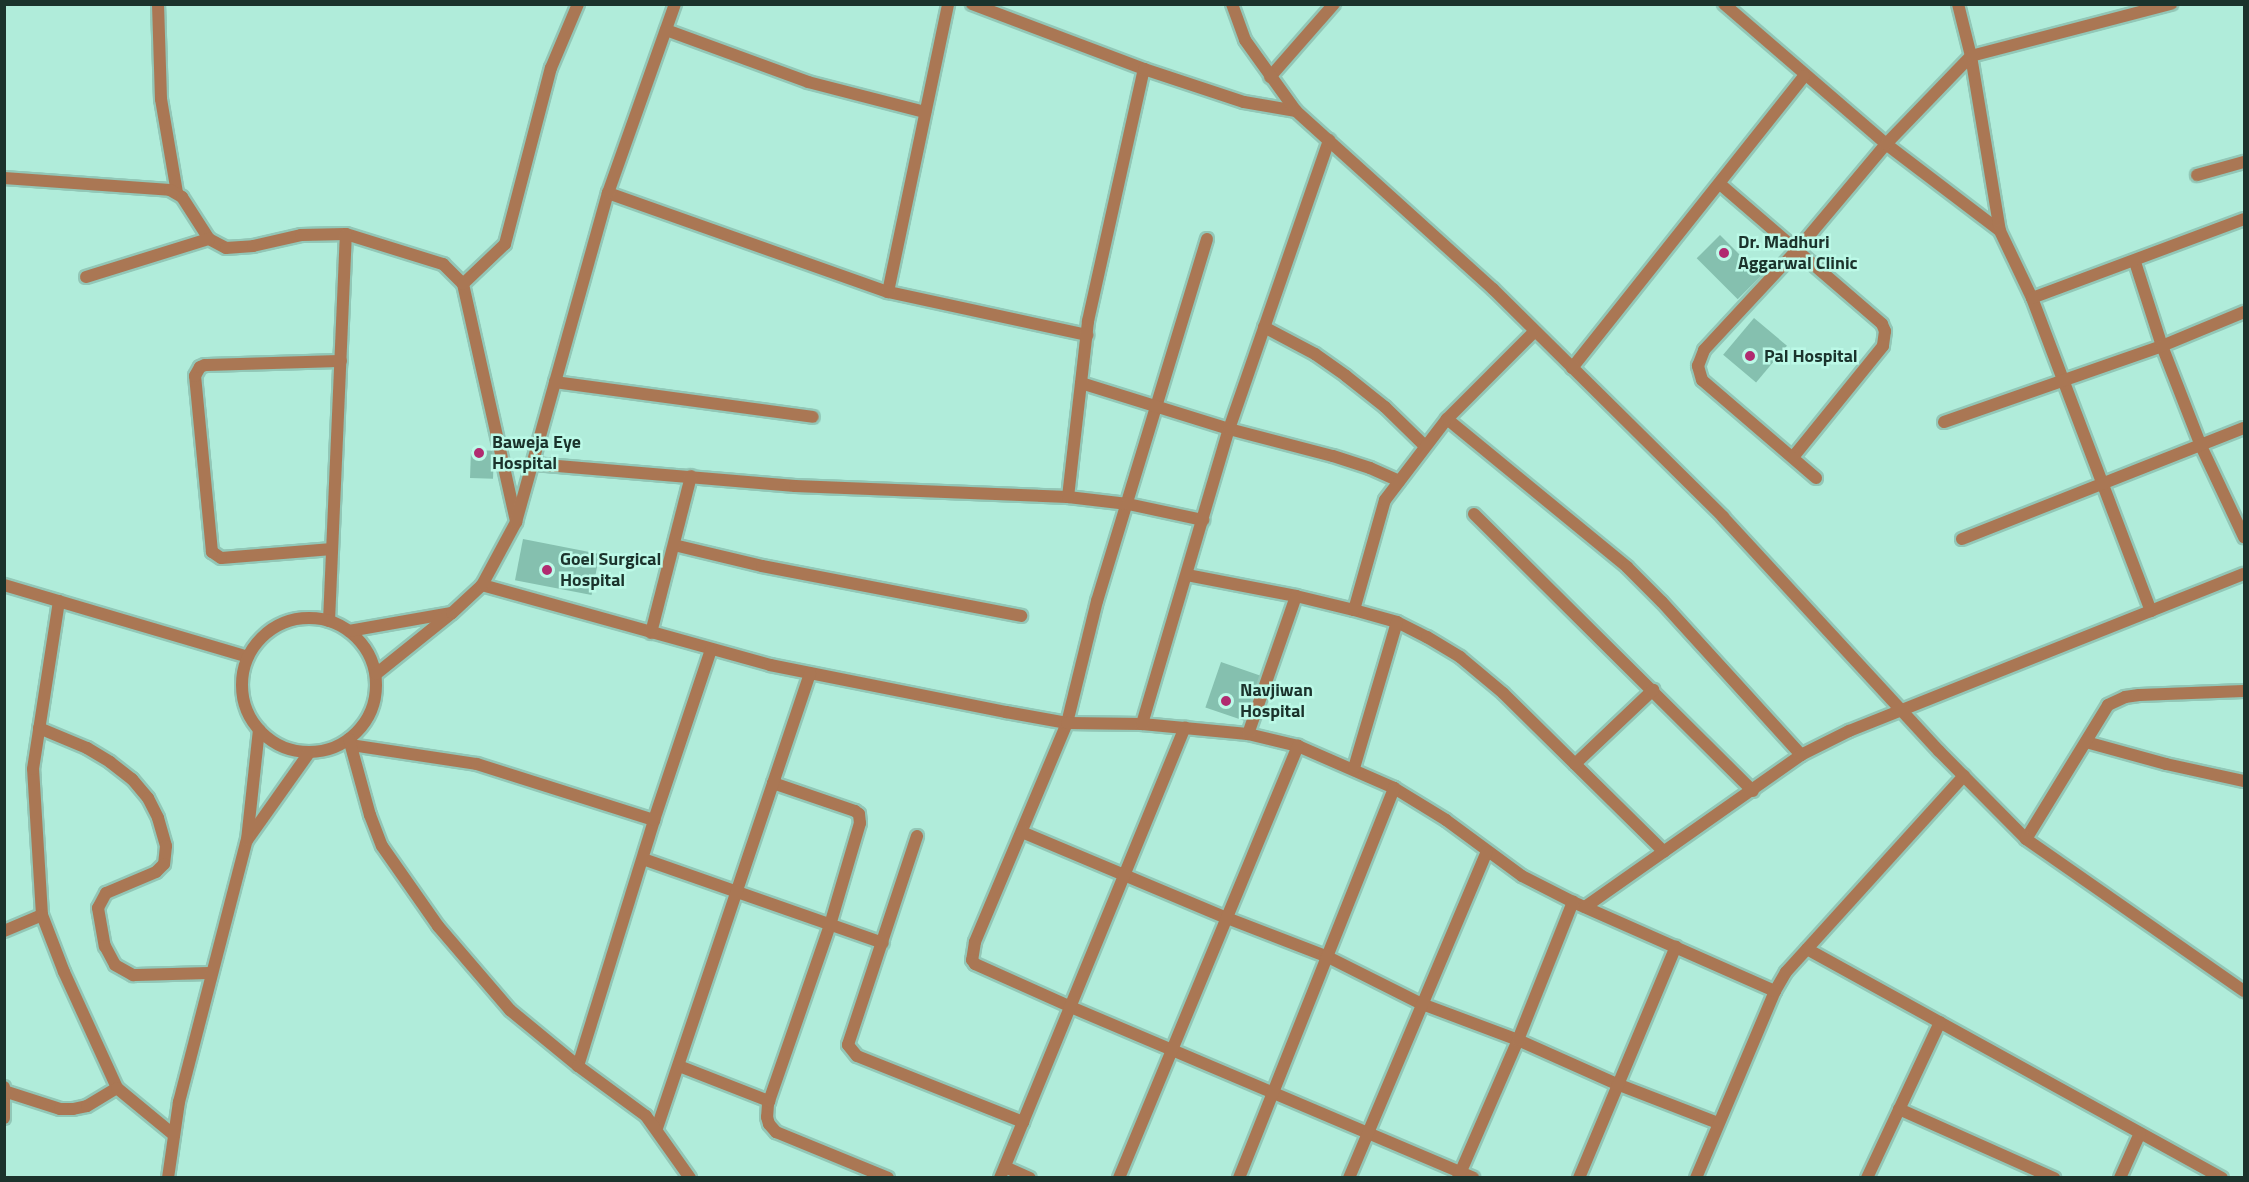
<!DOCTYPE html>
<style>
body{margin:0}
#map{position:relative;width:2249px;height:1182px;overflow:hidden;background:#b0ecda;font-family:"Titillium Web",sans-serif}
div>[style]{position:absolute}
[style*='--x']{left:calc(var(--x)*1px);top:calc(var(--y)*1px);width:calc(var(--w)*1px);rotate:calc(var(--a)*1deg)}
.building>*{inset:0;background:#85c0af;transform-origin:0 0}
.roads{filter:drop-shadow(2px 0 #92c7b7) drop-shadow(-2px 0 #92c7b7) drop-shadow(0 2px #92c7b7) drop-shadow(0 -2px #92c7b7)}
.minor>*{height:12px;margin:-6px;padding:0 6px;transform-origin:6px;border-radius:6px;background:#aa7754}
.tertiary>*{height:12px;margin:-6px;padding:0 6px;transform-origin:6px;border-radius:6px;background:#aa7754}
.tertiary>.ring{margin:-6px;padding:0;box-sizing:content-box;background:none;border:12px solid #aa7754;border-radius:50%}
.dots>*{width:16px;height:16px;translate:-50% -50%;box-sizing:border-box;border:3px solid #bcf9e7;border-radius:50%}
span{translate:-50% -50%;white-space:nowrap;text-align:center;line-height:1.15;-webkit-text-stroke:5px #bcf9e7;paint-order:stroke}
.poi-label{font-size:18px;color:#1b332c;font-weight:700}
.left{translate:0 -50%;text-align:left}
.frame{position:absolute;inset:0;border:6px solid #1b332c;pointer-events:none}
</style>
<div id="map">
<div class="building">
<div style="left:1720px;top:235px;width:58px;height:33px;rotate:45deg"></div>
<div style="left:1754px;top:318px;width:43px;height:48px;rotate:40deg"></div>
<div style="left:471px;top:450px;width:23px;height:28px;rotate:2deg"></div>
<div style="left:523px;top:539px;width:78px;height:42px;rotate:11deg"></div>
<div style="left:1221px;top:662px;width:42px;height:48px;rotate:19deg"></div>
</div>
<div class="roads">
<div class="minor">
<div style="--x:158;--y:4;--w:95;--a:88.2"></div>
<div style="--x:161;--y:99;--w:95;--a:80.3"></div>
<div style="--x:1724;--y:4;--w:214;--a:40.8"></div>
<div style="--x:1886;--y:144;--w:143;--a:37.3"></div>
<div style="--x:1958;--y:4;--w:54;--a:76"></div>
<div style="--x:1971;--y:56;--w:177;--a:80.6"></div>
<div style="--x:2000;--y:231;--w:74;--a:64.5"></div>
<div style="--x:2032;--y:298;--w:335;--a:69.2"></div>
<div style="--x:666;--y:30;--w:151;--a:20.1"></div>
<div style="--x:808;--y:82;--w:121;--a:14.4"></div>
<div style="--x:1270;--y:77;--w:97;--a:-48.8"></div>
<div style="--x:2197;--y:175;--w:49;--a:-15.5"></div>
<div style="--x:4;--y:178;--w:166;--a:4.1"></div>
<div style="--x:170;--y:190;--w:14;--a:30"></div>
<div style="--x:182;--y:197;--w:50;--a:57.3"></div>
<div style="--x:209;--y:239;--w:19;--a:28"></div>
<div style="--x:226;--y:248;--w:27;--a:-4"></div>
<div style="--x:253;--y:246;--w:49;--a:-12.9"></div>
<div style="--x:301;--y:235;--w:45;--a:-1.3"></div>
<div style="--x:346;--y:234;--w:102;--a:17.2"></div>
<div style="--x:443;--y:264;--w:28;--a:45"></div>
<div style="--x:463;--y:284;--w:244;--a:77.4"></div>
<div style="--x:1720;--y:184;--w:214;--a:40.8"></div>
<div style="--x:1882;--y:324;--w:8;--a:67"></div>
<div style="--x:1885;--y:331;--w:15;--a:98"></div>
<div style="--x:1883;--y:346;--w:143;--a:129"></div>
<div style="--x:608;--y:193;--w:297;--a:19.5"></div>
<div style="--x:888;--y:292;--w:204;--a:12.2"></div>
<div style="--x:1207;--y:239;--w:378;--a:106.9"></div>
<div style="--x:1097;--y:601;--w:126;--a:103.8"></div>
<div style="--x:1067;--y:723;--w:238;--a:112.8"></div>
<div style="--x:975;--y:942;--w:18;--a:99"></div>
<div style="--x:972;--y:960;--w:5;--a:53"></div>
<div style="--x:975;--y:964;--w:105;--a:24.1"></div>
<div style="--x:1071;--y:1007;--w:437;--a:23"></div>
<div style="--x:2135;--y:262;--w:88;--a:72.2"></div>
<div style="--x:2162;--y:346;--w:107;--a:68.7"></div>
<div style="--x:2201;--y:446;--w:101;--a:64.7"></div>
<div style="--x:86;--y:277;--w:129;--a:-17.2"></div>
<div style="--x:463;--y:284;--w:58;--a:-43.6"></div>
<div style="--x:505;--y:244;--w:182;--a:-75.4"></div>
<div style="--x:551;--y:68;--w:69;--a:-67.1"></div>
<div style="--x:888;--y:292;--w:294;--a:-78.2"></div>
<div style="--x:2032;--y:298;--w:226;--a:-20.4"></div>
<div style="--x:1264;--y:327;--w:58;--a:27.9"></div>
<div style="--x:1315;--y:354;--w:38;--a:35"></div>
<div style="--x:1346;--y:376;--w:50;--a:38.5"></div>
<div style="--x:1385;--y:407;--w:56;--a:44.3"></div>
<div style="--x:1572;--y:368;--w:373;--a:-51.5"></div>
<div style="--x:555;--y:382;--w:260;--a:7.7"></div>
<div style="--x:1081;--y:383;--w:155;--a:17.3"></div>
<div style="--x:1229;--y:429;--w:107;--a:14.6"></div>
<div style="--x:1333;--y:456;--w:39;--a:18"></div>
<div style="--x:1370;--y:468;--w:32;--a:24"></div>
<div style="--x:1447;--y:419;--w:233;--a:39.4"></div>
<div style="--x:1627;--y:567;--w:49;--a:45"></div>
<div style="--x:1662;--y:602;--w:207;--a:47.7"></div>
<div style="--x:1944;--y:422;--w:231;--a:-19.2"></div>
<div style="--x:2162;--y:346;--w:89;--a:-22.5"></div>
<div style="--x:534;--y:464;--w:262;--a:4.8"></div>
<div style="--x:795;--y:486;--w:273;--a:2.3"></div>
<div style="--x:1068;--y:497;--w:60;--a:6.7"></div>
<div style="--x:1128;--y:504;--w:77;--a:12"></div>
<div style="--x:1816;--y:478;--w:150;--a:-139.3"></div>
<div style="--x:1702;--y:380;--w:15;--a:-106"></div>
<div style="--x:1698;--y:366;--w:17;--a:-69"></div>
<div style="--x:1704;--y:350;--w:137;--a:-47.1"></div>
<div style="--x:1797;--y:250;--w:138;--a:-50"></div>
<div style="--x:1886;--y:144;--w:122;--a:-46"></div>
<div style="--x:1971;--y:56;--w:207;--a:-14.6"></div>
<div style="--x:1068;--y:497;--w:177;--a:-83.5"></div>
<div style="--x:1088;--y:321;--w:258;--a:-77.5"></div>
<div style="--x:1474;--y:514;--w:393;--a:44.8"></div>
<div style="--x:1962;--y:539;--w:303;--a:-21.5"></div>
<div style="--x:674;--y:545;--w:90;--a:13.4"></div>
<div style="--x:762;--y:566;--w:264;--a:10.9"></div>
<div style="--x:332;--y:549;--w:111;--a:175.4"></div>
<div style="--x:221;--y:558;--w:11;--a:-146"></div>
<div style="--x:212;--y:552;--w:177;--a:-95.5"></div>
<div style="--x:195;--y:376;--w:10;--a:-61"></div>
<div style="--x:200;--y:367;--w:5;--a:-22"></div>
<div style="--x:205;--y:365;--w:136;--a:-1.7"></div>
<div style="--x:1187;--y:575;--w:111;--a:10.9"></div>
<div style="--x:1296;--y:596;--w:60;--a:13.6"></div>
<div style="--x:1354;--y:610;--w:45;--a:15.6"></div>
<div style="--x:1397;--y:622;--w:34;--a:27"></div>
<div style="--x:1427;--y:637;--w:39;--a:31"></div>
<div style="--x:1460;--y:657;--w:56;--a:39.9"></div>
<div style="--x:1503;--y:693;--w:226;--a:44.6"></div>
<div style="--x:482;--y:585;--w:299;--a:15.5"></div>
<div style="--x:770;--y:665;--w:241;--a:11.3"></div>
<div style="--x:1006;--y:712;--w:62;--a:10.2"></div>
<div style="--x:1067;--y:723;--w:75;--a:0.8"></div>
<div style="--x:1142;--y:724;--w:106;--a:5.4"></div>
<div style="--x:1248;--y:734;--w:51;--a:13.5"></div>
<div style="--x:1298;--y:746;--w:105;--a:23.6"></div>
<div style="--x:1394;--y:788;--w:61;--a:31.6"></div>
<div style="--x:1446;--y:820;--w:94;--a:36.4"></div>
<div style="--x:1522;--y:876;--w:57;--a:27"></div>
<div style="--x:1573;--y:902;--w:221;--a:23.8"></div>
<div style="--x:1354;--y:610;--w:114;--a:-74.3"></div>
<div style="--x:1385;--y:500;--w:102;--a:-52.6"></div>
<div style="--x:1447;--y:419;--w:124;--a:-45"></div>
<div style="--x:329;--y:621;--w:387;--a:-87.5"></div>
<div style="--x:651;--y:633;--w:162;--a:-75.7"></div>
<div style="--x:1142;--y:724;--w:308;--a:-73.6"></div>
<div style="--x:1229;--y:429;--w:306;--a:-70.9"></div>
<div style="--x:39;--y:728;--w:52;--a:22.6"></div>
<div style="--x:87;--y:748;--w:27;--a:31"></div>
<div style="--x:110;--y:762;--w:28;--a:38"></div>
<div style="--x:132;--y:779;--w:25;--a:50"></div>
<div style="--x:148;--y:798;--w:22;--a:63"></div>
<div style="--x:158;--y:818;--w:29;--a:74"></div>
<div style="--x:166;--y:846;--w:18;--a:96"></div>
<div style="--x:164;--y:864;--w:11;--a:135"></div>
<div style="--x:156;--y:872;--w:54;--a:157.2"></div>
<div style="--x:106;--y:893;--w:17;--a:118"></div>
<div style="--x:98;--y:908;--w:39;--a:80"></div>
<div style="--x:105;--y:946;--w:21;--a:62"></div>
<div style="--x:115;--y:965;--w:21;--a:29"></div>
<div style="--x:133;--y:975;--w:79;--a:-1.5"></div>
<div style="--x:1248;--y:734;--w:146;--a:-70.8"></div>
<div style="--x:2086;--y:742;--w:83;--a:15.4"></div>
<div style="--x:2166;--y:764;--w:80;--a:12.3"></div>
<div style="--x:351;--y:745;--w:127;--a:8.6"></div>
<div style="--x:477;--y:764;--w:186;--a:17.6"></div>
<div style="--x:1575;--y:764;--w:108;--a:-43.5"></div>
<div style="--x:1354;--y:768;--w:152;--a:-73.6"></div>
<div style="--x:773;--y:783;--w:87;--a:18.9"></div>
<div style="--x:855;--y:811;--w:5;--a:37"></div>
<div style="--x:859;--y:814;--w:9;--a:84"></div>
<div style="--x:860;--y:823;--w:106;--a:106.4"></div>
<div style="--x:830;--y:925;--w:189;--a:109.1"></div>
<div style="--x:768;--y:1104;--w:13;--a:94"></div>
<div style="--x:767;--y:1117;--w:7;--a:74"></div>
<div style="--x:769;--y:1124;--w:11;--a:49"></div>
<div style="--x:776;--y:1132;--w:121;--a:22.3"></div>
<div style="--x:1022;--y:832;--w:222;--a:22.8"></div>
<div style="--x:1227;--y:918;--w:108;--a:21.1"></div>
<div style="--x:1328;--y:957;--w:105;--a:26.6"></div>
<div style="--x:1422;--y:1004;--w:103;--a:20.6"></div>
<div style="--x:1518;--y:1040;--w:108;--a:24"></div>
<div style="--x:1617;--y:1084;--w:108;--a:21.1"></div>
<div style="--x:917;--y:836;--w:220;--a:108.3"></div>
<div style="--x:848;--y:1045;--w:14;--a:51"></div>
<div style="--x:857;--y:1056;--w:179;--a:21.7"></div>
<div style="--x:2026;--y:839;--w:157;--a:-58.5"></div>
<div style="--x:2108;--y:705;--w:19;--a:-25"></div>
<div style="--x:2125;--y:697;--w:14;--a:-8"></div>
<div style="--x:2139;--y:695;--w:105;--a:-2.2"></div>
<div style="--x:643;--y:859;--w:254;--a:19.3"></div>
<div style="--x:1585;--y:907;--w:264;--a:-35.1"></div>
<div style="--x:1801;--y:755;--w:54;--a:-26.6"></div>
<div style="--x:1849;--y:731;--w:425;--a:-21.7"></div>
<div style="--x:42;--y:915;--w:146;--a:-93.5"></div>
<div style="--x:33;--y:769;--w:170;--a:-81.2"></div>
<div style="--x:4;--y:931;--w:41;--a:-22.8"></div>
<div style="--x:42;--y:915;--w:61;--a:68.9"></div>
<div style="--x:64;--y:972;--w:128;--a:65.4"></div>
<div style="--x:1807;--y:949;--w:474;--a:28.9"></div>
<div style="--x:578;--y:1066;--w:257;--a:-72.8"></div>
<div style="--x:654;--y:820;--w:179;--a:-71.5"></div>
<div style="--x:679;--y:1066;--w:97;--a:21.3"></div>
<div style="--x:4;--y:1087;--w:31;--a:90"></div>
<div style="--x:4;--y:1091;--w:59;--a:17.8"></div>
<div style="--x:60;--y:1109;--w:13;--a:0"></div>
<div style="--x:73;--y:1109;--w:14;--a:-12"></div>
<div style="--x:87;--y:1106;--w:35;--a:-31"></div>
<div style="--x:117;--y:1088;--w:74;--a:39.5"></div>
<div style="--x:1899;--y:1109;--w:170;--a:24"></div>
<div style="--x:657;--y:1128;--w:480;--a:-71.4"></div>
<div style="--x:1005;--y:1167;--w:27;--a:24"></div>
<div style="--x:1000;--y:1178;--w:487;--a:-67.7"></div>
<div style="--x:1119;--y:1178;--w:468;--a:-67.5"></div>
<div style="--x:1239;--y:1178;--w:420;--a:-68.3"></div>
<div style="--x:1349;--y:1178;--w:354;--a:-67.1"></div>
<div style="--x:1458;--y:1178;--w:150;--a:-66.5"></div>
<div style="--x:1518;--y:1040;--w:149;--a:-68.3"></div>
<div style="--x:1579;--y:1178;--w:251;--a:-67.3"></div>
<div style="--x:1696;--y:1178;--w:203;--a:-67.1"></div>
<div style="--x:1775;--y:991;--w:22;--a:-60"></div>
<div style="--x:1786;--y:972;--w:265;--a:-47.8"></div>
<div style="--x:1867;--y:1178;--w:172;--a:-64.9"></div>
<div style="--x:2120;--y:1178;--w:49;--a:-66"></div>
</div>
<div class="tertiary">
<div style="--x:972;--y:4;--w:184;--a:20.7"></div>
<div style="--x:1144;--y:69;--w:105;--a:18.3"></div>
<div style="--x:1244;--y:102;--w:53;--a:9.8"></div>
<div style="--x:1232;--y:4;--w:38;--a:70"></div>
<div style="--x:1245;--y:40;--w:87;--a:54.3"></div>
<div style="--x:1296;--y:111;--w:266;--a:42.1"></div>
<div style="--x:1493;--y:289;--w:324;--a:44.7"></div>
<div style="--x:1723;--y:517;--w:318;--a:47.3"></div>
<div style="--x:1939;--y:751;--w:124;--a:45.3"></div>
<div style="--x:2026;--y:839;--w:266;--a:34.9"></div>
<div style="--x:4;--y:585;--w:254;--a:16.4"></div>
<div class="ring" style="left:242px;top:618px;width:122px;height:122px"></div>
<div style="--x:349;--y:631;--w:104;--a:-10"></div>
<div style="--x:376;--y:674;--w:97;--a:-38.8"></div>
<div style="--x:452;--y:613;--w:41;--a:-43"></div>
<div style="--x:482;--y:585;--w:72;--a:-61.6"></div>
<div style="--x:516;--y:522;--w:342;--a:-74.4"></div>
<div style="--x:608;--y:193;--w:201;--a:-70.5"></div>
<div style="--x:349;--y:739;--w:79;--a:74.6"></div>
<div style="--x:370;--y:815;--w:33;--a:69"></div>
<div style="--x:382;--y:846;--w:98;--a:55"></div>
<div style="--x:438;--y:926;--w:111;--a:49.4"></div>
<div style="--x:510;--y:1010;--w:88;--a:39.5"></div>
<div style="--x:578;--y:1066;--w:84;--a:36.3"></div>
<div style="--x:646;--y:1116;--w:76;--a:54.6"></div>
<div style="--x:248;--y:839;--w:105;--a:-54.7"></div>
<div style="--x:168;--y:1178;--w:77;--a:-81.8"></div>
<div style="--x:179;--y:1102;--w:271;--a:-75.5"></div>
<div style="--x:247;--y:840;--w:111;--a:-83.8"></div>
</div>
</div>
<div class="dots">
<div style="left:1724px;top:253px;background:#b12b70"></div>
<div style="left:1750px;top:356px;background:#b12b70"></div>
<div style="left:479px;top:453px;background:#b12b70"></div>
<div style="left:547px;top:570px;background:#b12b70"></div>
<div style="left:1226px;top:701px;background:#b12b70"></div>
</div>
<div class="poi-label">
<span class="left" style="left:1738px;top:253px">Dr. Madhuri<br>Aggarwal Clinic</span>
<span class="left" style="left:1764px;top:356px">Pal Hospital</span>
<span class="left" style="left:492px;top:453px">Baweja Eye<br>Hospital</span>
<span class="left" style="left:560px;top:570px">Goel Surgical<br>Hospital</span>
<span class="left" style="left:1240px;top:701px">Navjiwan<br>Hospital</span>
</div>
<div class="frame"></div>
</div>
